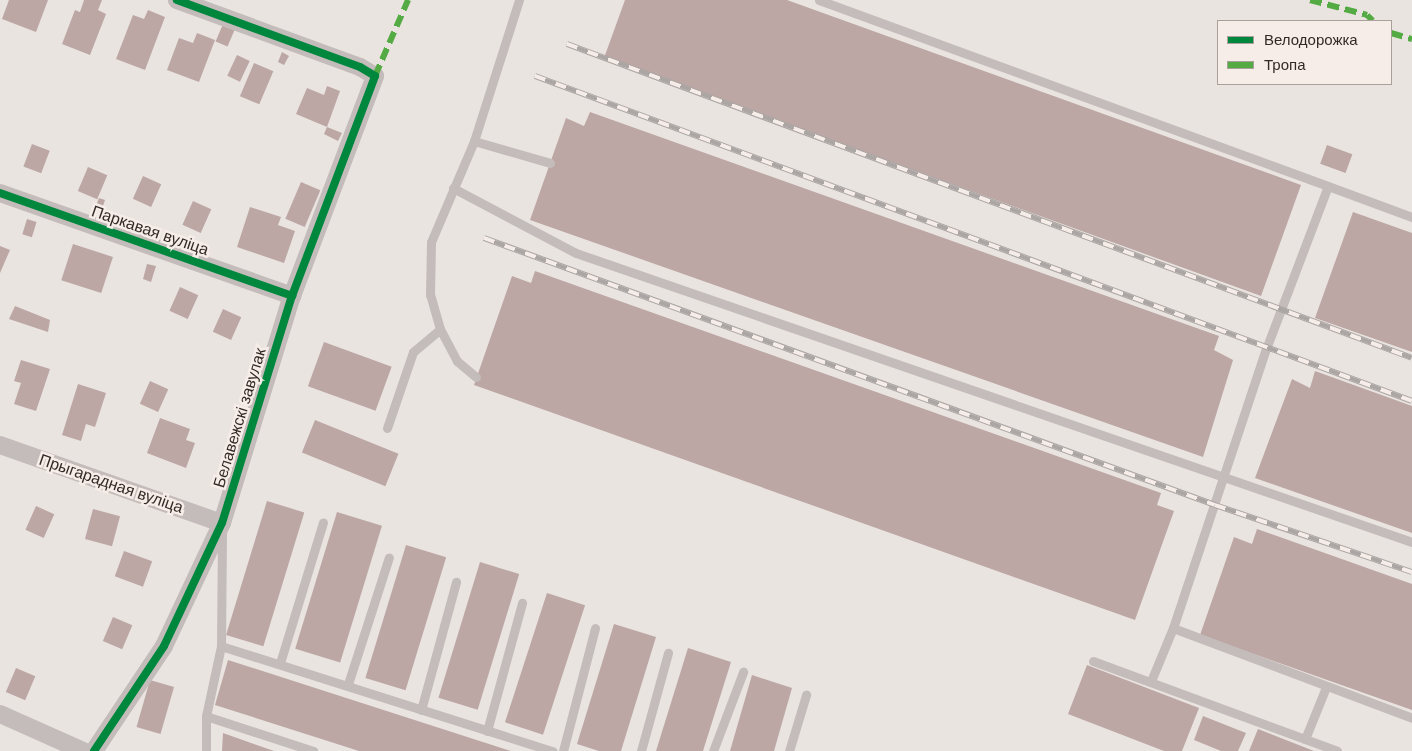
<!DOCTYPE html>
<meta charset="utf-8">
<style>
body{margin:0}
#map{position:relative;width:1412px;height:751px;overflow:hidden;background:#eae4e0;font-family:Helvetica,sans-serif}
div>[style]{position:absolute}
[style*='--x']{left:calc(var(--x)*1px);top:calc(var(--y)*1px);width:calc(var(--w)*1px);rotate:calc(var(--a)*1deg)}
.building>*{inset:0;background:#bca7a4;transform-origin:0 0}
.lane>*{height:9px;margin:-4.5px;padding:0 4.5px;transform-origin:4.5px;border-radius:4.5px;background:#c3bcba}
.street>*{height:18px;margin:-9px;padding:0 9px;transform-origin:9px;border-radius:9px;background:#c3bcba}
.rail>*{height:5.5px;margin-top:-2.75px;transform-origin:0;background:repeating-linear-gradient(90deg,#f7ede8 0 11px,#aba6a4 0 22px);box-sizing:border-box;border-block:1px solid #aba6a4}
.quiet>*{height:6px;margin-top:-3px;transform-origin:0;background:repeating-linear-gradient(90deg,#54ab44 0 12px,transparent 0 18px)}
.cycleway>*{height:8px;margin:-4px;padding:0 4px;transform-origin:4px;border-radius:4px;background:#00873e}
span{translate:-50% -50%;white-space:nowrap;text-align:center;line-height:1.15;-webkit-text-stroke:5px #f7ede8;paint-order:stroke}
.street-label{font-size:16px;color:#332a28}
.legend{position:absolute;left:1217px;top:20px;width:175px;height:65px;box-sizing:border-box;background:#f7ede8;border:1px solid #a99f9b;margin:0;padding:6px 9px;list-style:none;font-size:15px;color:#332a28}
.legend li{display:flex;align-items:center;gap:10px;height:25px}
.legend b{width:25px;border:1px solid #a99f9b}
</style>
<div id="map">
<div class="building">
<div style="clip-path:polygon(9px 0,48px 0,36px 32px,2px 19px)"></div>
<div style="clip-path:polygon(84px 0,102px 0,98px 10px,106px 14px,90px 55px,62px 44px,75px 10px,80px 12px)"></div>
<div style="clip-path:polygon(625px 0,787px 0,1301px 185px,1261px 296px,604px 58px)"></div>
<div style="clip-path:polygon(148px 10px,165px 17px,145px 70px,116px 59px,133px 15px,144px 19px)"></div>
<div style="left:223px;top:24px;width:13px;height:19px;rotate:23deg"></div>
<div style="clip-path:polygon(197px 33px,215px 40px,199px 82px,167px 70px,179px 38px,193px 43px)"></div>
<div style="clip-path:polygon(282px 52px,289px 56px,284px 65px,278px 62px)"></div>
<div style="left:237px;top:55px;width:14px;height:23px;rotate:25deg"></div>
<div style="left:254px;top:63px;width:21px;height:36px;rotate:23deg"></div>
<div style="clip-path:polygon(327px 86px,340px 91px,327px 127px,296px 114px,307px 88px,324px 95px)"></div>
<div style="clip-path:polygon(590px 112px,1219px 336px,1214px 350px,1233px 360px,1203px 457px,530px 220px,566px 118px,584px 126px)"></div>
<div style="clip-path:polygon(327px 127px,342px 133px,338px 141px,324px 134px)"></div>
<div style="left:32px;top:144px;width:19px;height:24px;rotate:21deg"></div>
<div style="left:1327px;top:145px;width:27px;height:20px;rotate:20deg"></div>
<div style="left:88px;top:167px;width:21px;height:26px;rotate:23deg"></div>
<div style="left:143px;top:176px;width:20px;height:25px;rotate:24deg"></div>
<div style="left:301px;top:182px;width:21px;height:40px;rotate:23deg"></div>
<div style="clip-path:polygon(99px 198px,105px 200px,102px 209px,96px 206px)"></div>
<div style="left:193px;top:201px;width:20px;height:26px;rotate:24deg"></div>
<div style="clip-path:polygon(250px 207px,281px 217px,278px 225px,295px 231px,284px 263px,237px 247px)"></div>
<div style="clip-path:polygon(1353px 212px,1412px 233px,1412px 352px,1315px 318px)"></div>
<div style="left:27px;top:219px;width:10px;height:16px;rotate:17deg"></div>
<div style="left:73px;top:244px;width:42px;height:38px;rotate:18deg"></div>
<div style="clip-path:polygon(0 246px,10px 250px,0 273px)"></div>
<div style="clip-path:polygon(147px 264px,156px 266px,151px 282px,143px 279px)"></div>
<div style="clip-path:polygon(535px 271px,1161px 493px,1157px 505px,1174px 511px,1135px 620px,474px 385px,512px 276px,531px 283px)"></div>
<div style="left:180px;top:287px;width:20px;height:26px;rotate:24deg"></div>
<div style="clip-path:polygon(15px 306px,50px 320px,48px 332px,9px 319px)"></div>
<div style="left:223px;top:309px;width:20px;height:25px;rotate:24deg"></div>
<div style="left:324px;top:342px;width:72px;height:47px;rotate:20deg"></div>
<div style="clip-path:polygon(21px 360px,50px 369px,36px 411px,14px 404px,21px 383px,14px 381px)"></div>
<div style="clip-path:polygon(1315px 371px,1412px 406px,1412px 533px,1255px 478px,1292px 379px,1310px 388px)"></div>
<div style="left:150px;top:381px;width:20px;height:25px;rotate:24deg"></div>
<div style="clip-path:polygon(78px 384px,106px 393px,95px 427px,86px 424px,81px 441px,62px 435px)"></div>
<div style="clip-path:polygon(160px 418px,190px 429px,186px 440px,195px 443px,186px 468px,147px 453px)"></div>
<div style="left:315px;top:420px;width:90px;height:35px;rotate:22deg"></div>
<div style="left:267px;top:501px;width:39px;height:140px;rotate:17deg"></div>
<div style="left:36px;top:506px;width:20px;height:26px;rotate:24deg"></div>
<div style="left:93px;top:509px;width:28px;height:31px;rotate:15deg"></div>
<div style="left:337px;top:512px;width:47px;height:143px;rotate:17deg"></div>
<div style="clip-path:polygon(1257px 529px,1412px 584px,1412px 710px,1200px 635px,1234px 537px,1252px 544px)"></div>
<div style="left:406px;top:545px;width:42px;height:139px;rotate:17deg"></div>
<div style="left:124px;top:551px;width:30px;height:27px;rotate:20deg"></div>
<div style="left:480px;top:562px;width:41px;height:142px;rotate:17deg"></div>
<div style="left:547px;top:593px;width:40px;height:136px;rotate:18deg"></div>
<div style="left:113px;top:617px;width:21px;height:26px;rotate:23deg"></div>
<div style="clip-path:polygon(614px 624px,656px 637px,621px 751px,599px 751px,577px 744px)"></div>
<div style="clip-path:polygon(688px 648px,731px 662px,703px 751px,656px 751px)"></div>
<div style="clip-path:polygon(228px 660px,511px 751px,359px 751px,215px 705px)"></div>
<div style="clip-path:polygon(1087px 665px,1199px 708px,1182px 751px,1164px 751px,1068px 714px)"></div>
<div style="left:16px;top:668px;width:21px;height:26px;rotate:23deg"></div>
<div style="clip-path:polygon(752px 675px,792px 688px,774px 751px,730px 751px)"></div>
<div style="left:150px;top:680px;width:25px;height:49px;rotate:16deg"></div>
<div style="clip-path:polygon(1203px 716px,1246px 733px,1238px 751px,1221px 751px,1194px 740px)"></div>
<div style="clip-path:polygon(1258px 729px,1314px 751px,1249px 751px)"></div>
<div style="clip-path:polygon(223px 733px,274px 751px,222px 751px)"></div>
</div>
<div class="lane">
<div style="--x:819;--y:0;--w:542;--a:20.07"></div>
<div style="--x:474;--y:141;--w:79;--a:16.1"></div>
<div style="--x:453;--y:188;--w:139;--a:27.9"></div>
<div style="--x:576;--y:253;--w:885;--a:19.07"></div>
<div style="--x:476;--y:377;--w:25;--a:-140"></div>
<div style="--x:457;--y:361;--w:36;--a:-118"></div>
<div style="--x:440;--y:329;--w:35;--a:-106"></div>
<div style="--x:430;--y:295;--w:53;--a:-88.9"></div>
<div style="--x:431;--y:242;--w:110;--a:-66.9"></div>
<div style="--x:474;--y:141;--w:148;--a:-72.3"></div>
<div style="--x:387;--y:428;--w:80;--a:-71.1"></div>
<div style="--x:413;--y:352;--w:35;--a:-40"></div>
<div style="--x:222;--y:532;--w:114;--a:90.5"></div>
<div style="--x:221;--y:646;--w:348;--a:17.6"></div>
<div style="--x:1173;--y:628;--w:294;--a:-71.6"></div>
<div style="--x:1266;--y:349;--w:174;--a:-69.2"></div>
<div style="--x:1328;--y:186;--w:90;--a:20.3"></div>
<div style="--x:1093;--y:661;--w:260;--a:20.2"></div>
<div style="--x:280;--y:663;--w:147;--a:-73"></div>
<div style="--x:1151;--y:681;--w:57;--a:-67.5"></div>
<div style="--x:1173;--y:628;--w:255;--a:20.6"></div>
<div style="--x:348;--y:684;--w:133;--a:-72.1"></div>
<div style="--x:421;--y:710;--w:133;--a:-74.7"></div>
<div style="--x:206;--y:716;--w:113;--a:18.1"></div>
<div style="--x:487;--y:731;--w:133;--a:-74.7"></div>
<div style="--x:1305;--y:739;--w:56;--a:-68"></div>
<div style="--x:206;--y:751;--w:35;--a:-90"></div>
<div style="--x:206;--y:716;--w:72;--a:-77.9"></div>
<div style="--x:563;--y:751;--w:127;--a:-75.4"></div>
<div style="--x:641;--y:751;--w:102;--a:-74.6"></div>
<div style="--x:713;--y:751;--w:85;--a:-69.2"></div>
<div style="--x:789;--y:751;--w:59;--a:-73.1"></div>
</div>
<div class="street">
<div style="--x:0;--y:193;--w:310;--a:19.4"></div>
<div style="--x:0;--y:445;--w:235;--a:19.4"></div>
<div style="--x:0;--y:714;--w:91;--a:24"></div>
<div style="--x:94;--y:751;--w:126;--a:-56.3"></div>
<div style="--x:164;--y:646;--w:136;--a:-64.8"></div>
<div style="--x:222;--y:523;--w:238;--a:-72.9"></div>
<div style="--x:292;--y:296;--w:235;--a:-69.3"></div>
<div style="--x:375;--y:76;--w:17;--a:-149"></div>
<div style="--x:360;--y:67;--w:195;--a:-159.9"></div>
</div>
<div class="rail">
<div style="--x:567;--y:44;--w:901;--a:20.38"></div>
<div style="--x:535;--y:76;--w:935;--a:20.33"></div>
<div style="--x:484;--y:238;--w:778;--a:20.06"></div>
<div style="--x:1215;--y:505;--w:208;--a:18.8"></div>
</div>
<div class="quiet">
<div style="--x:1310;--y:0;--w:59;--a:14.7"></div>
<div style="--x:1367;--y:15;--w:8;--a:45"></div>
<div style="--x:1391;--y:33;--w:22;--a:16"></div>
<div style="--x:375;--y:76;--w:83;--a:-66.5"></div>
</div>
<div class="cycleway">
<div style="--x:0;--y:193;--w:310;--a:19.4"></div>
<div style="--x:94;--y:751;--w:126;--a:-56.3"></div>
<div style="--x:164;--y:646;--w:136;--a:-64.8"></div>
<div style="--x:222;--y:523;--w:238;--a:-72.9"></div>
<div style="--x:292;--y:296;--w:235;--a:-69.3"></div>
<div style="--x:375;--y:76;--w:17;--a:-149"></div>
<div style="--x:360;--y:67;--w:195;--a:-159.9"></div>
</div>
<div class="street-label">
<span style="left:150px;top:231px;rotate:19deg">Паркавая вуліца</span>
<span style="left:240px;top:418px;rotate:-73deg">Белавежскі завулак</span>
<span style="left:111px;top:484px;rotate:19deg">Прыгарадная вуліца</span>
</div>
<ul class="legend">
<li><b style="height:6px;background:#00873e"></b>Велодорожка</li>
<li><b style="height:6px;background:#54ab44"></b>Тропа</li>
</ul>
</div>
